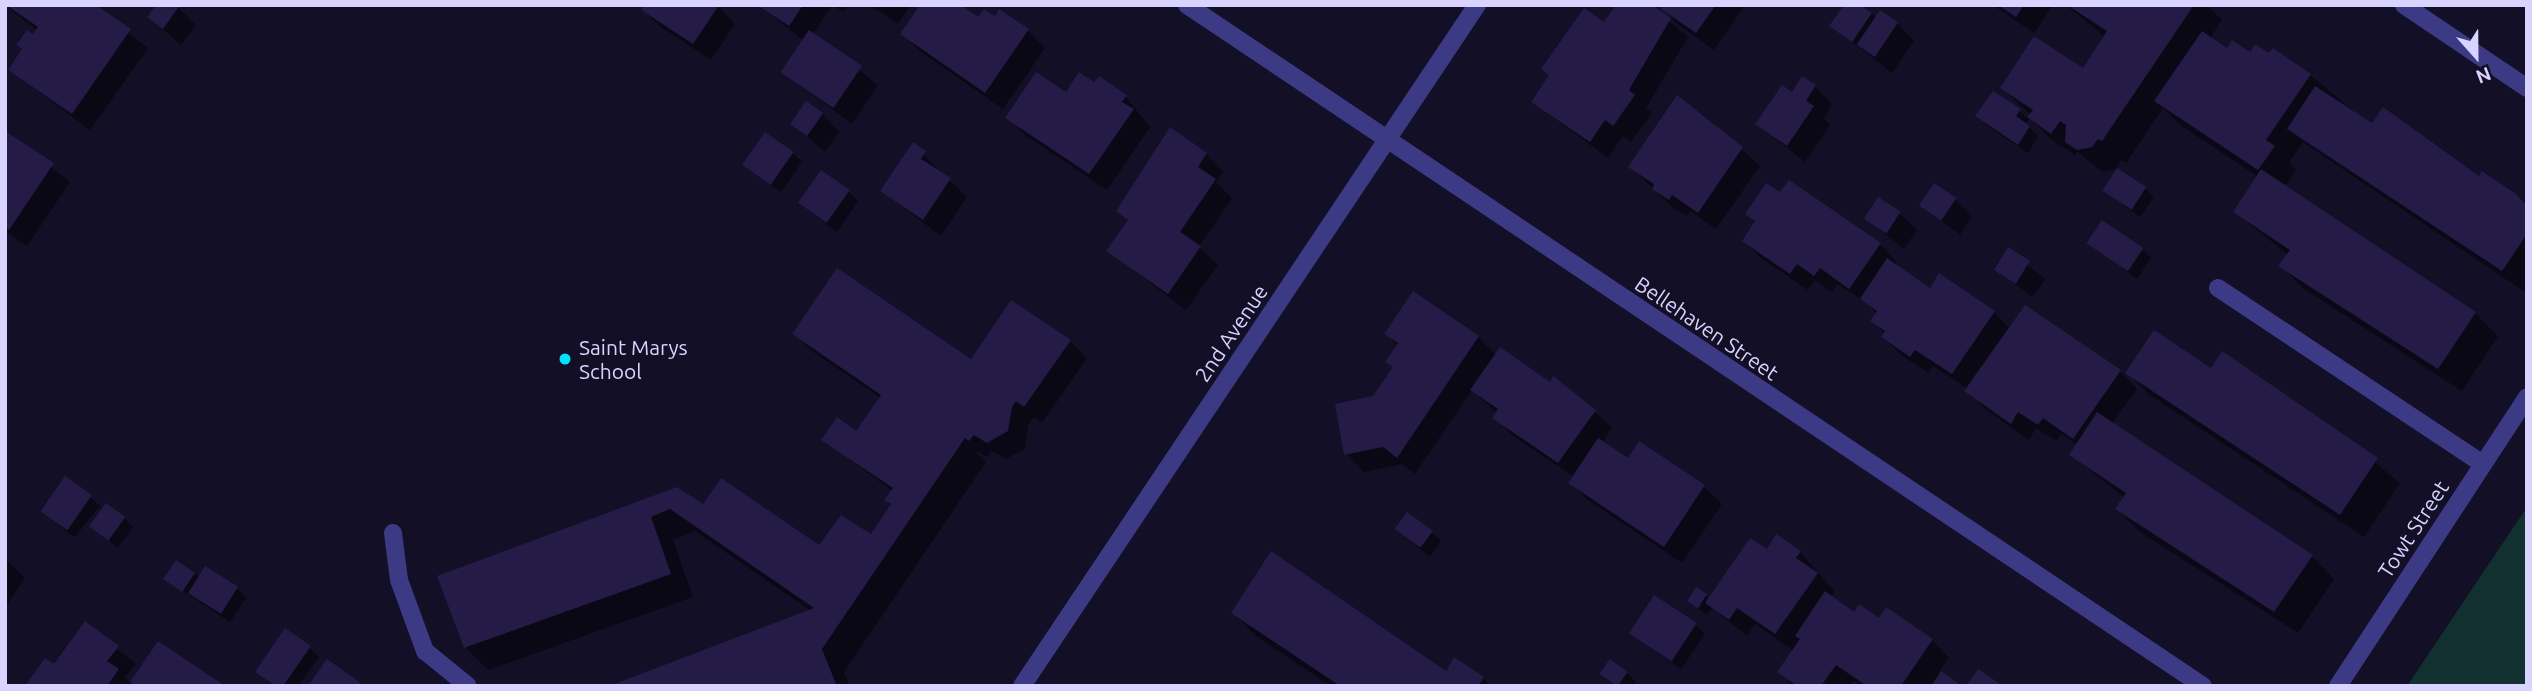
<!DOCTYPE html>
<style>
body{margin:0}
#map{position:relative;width:2532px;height:691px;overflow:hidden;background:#130f26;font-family:Ubuntu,sans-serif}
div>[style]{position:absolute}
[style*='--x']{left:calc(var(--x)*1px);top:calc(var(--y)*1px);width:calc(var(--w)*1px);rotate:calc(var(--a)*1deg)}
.green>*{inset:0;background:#12302f}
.shadow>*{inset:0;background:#0007;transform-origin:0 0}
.building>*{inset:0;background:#241b47;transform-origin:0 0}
.service>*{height:18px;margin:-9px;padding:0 9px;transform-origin:9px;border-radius:9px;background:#3d3a85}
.minor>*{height:18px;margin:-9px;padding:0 9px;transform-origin:9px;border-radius:9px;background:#3d3a85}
.tertiary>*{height:18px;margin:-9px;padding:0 9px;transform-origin:9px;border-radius:9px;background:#3d3a85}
.dots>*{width:19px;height:19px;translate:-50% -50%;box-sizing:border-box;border:4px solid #130f26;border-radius:50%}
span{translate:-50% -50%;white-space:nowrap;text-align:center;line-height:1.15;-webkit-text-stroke:5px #130f26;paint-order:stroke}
.street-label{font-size:21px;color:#d9d4ff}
.poi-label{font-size:21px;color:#d9d4ff}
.left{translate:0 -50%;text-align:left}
.frame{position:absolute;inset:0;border:7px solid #d9d4ff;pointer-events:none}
.north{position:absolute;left:2441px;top:21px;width:70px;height:70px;-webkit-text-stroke:5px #130f26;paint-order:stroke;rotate:159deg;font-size:19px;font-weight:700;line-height:28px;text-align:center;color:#d9d4ff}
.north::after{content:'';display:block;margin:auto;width:24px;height:32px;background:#d9d4ff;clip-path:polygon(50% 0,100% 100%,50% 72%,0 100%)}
</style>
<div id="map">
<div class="green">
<div style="clip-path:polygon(2527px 507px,2527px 686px,2407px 686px)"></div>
</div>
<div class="shadow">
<div style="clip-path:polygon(5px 5px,93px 5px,148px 48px,90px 130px,10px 70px,38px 31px)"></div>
<div style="clip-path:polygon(176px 5px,196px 25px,181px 45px,149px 17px)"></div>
<div style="clip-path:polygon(759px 5px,832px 5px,813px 34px,878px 85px,852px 124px,783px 72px,804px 41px)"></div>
<div style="clip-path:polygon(833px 5px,848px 5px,843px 12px)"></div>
<div style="clip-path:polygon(870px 5px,911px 5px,898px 24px)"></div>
<div style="clip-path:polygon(1649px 5px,1688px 37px,1646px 108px,1652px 113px,1631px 142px,1623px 136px,1608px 158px,1533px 102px,1604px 25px)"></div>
<div style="clip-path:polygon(1666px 5px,1745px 5px,1714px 50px,1676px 23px,1664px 9px)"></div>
<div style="clip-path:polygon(1993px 5px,2053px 5px,2034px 33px)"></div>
<div style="clip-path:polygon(2066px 5px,2207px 5px,2222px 20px,2210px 38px,2228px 50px,2310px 75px,2372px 126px,2430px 145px,2527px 207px,2526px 293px,2303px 142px,2289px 162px,2296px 170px,2285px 187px,2475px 313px,2498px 336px,2462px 391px,2304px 289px,2281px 266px,2288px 255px,2235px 212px,2258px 177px,2179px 124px,2163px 108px,2126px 163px,2121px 160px,2116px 169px,2102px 172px,2077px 151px,2075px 155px,2052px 140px,2030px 118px,2026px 125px,2038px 136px,2028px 153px,1986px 125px,1977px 116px,2020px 111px,2028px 119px,2031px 115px,2002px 88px,2083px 70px,2105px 37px)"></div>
<div style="clip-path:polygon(718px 6px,735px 24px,711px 60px,661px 27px,643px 10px)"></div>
<div style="clip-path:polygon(1870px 14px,1897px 23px,1914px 41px,1892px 73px,1832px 26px)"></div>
<div style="clip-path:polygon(979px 19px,995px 19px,1028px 31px,1045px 48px,1003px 109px,920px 51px,902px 34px)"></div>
<div style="clip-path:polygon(1099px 79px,1126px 97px,1150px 127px,1107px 190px,1025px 135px,1007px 117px,1095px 85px)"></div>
<div style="clip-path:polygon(1815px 87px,1832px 104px,1824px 118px,1830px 125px,1805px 162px,1757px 124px,1793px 95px)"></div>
<div style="clip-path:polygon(1678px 98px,1705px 116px,1760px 166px,1716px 229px,1690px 211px,1687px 216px,1671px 206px,1631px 167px)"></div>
<div style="clip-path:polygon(822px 114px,839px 132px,825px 152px,793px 124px)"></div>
<div style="clip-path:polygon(5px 133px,70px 182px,27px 246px,5px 231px)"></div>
<div style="clip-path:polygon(913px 145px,967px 197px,941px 236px,882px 191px)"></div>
<div style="clip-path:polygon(793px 153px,802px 162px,781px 192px,745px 165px)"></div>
<div style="clip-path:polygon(1206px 154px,1223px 171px,1216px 182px,1232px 198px,1199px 247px,1218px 265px,1186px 310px,1108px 251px,1129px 222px,1119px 211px)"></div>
<div style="clip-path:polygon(2145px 188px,2154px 197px,2140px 217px,2103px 190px)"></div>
<div style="clip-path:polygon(849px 192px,858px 201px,837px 232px,800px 203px)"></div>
<div style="clip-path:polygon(1955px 199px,1972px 216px,1960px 235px,1921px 204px)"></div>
<div style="clip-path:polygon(1747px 213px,1880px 244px,1897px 262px,1894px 266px,1930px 290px,1994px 312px,2010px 329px,2120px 371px,2137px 389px,2112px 424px,2312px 556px,2334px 579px,2298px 633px,2140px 532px,2117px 509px,2125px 498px,2071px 455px,2077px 445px,2061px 434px,2056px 441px,2036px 428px,2029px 440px,1984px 408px,1968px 389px,1933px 366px,1928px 373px,1900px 354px,1883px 337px,1886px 334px,1872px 321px,1877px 314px,1868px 304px,1838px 284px,1832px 292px,1815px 280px,1808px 290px,1761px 258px,1744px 241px,1756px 223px)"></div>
<div style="clip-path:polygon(1899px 213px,1917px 230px,1904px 249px,1866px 218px)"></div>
<div style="clip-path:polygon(2088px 242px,2142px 249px,2151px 258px,2137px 279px)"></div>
<div style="left:2008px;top:250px;width:48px;height:22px;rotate:38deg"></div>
<div style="clip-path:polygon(794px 334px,971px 362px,1070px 341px,1087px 358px,1042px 423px,1034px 417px,1028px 425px,1025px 449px,1006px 459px,992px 451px,987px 457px,974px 450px,986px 462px,844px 672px,850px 686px,613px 686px,811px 611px,695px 531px,673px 540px,693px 597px,488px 670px,465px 647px,677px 489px,704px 507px,820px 547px,872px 536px,892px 506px,886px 500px,892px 491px,824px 439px,857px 433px,881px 398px,812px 351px)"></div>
<div style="clip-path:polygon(1387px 334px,1478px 337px,1496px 355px,1594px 411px,1612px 428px,1602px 443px,1629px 460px,1639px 444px,1704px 487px,1722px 504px,1682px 563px,1588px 500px,1570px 482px,1574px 477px,1512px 435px,1495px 417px,1497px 413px,1472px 390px,1415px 474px,1402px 464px,1364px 472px,1346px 454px,1374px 397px,1394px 368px,1388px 362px,1398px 346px)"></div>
<div style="clip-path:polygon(2211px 370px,2318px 423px,2321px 418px,2400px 483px,2364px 537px,2150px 395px,2127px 372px)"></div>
<div style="left:66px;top:478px;width:44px;height:41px;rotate:39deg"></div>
<div style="clip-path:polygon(124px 518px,133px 527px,118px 548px,91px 526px)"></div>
<div style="clip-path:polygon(1396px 529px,1432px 532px,1441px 541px,1430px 557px)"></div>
<div style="clip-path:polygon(1767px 551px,1800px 552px,1835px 592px,1831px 597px,1855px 614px,1932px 640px,1949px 658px,1939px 672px,1959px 686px,1861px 686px,1854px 681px,1851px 686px,1793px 686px,1779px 672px,1794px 651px,1755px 624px,1747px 636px,1712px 608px,1707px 615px,1689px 601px,1705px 595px,1710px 600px)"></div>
<div style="clip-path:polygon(5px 559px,25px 578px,5px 608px)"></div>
<div style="clip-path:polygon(194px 574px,237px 588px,246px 598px,230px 622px,165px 579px)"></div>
<div style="clip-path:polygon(1233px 613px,1447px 674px,1483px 678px,1491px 686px,1331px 686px,1256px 636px)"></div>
<div style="clip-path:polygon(85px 624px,136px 664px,125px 677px,131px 684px,158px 643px,222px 686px,27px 686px,55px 666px)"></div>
<div style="clip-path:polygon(1695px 625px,1705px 634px,1681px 669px,1630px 633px)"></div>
<div style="clip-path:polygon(310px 648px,319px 657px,298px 686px,273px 686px,257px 672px)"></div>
<div style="clip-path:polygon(1627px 673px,1636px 682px,1633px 686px,1615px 686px,1602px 674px)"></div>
</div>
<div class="building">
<div style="clip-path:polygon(6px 5px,96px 5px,131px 29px,72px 114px,8px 70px,22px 49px,16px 45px,27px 30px,33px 34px,38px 27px)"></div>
<div style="clip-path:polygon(156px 5px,180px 5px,163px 29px,147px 17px)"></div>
<div style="clip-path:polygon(644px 5px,719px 5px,693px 44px,641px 10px)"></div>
<div style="clip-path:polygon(757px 5px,803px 5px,789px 26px)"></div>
<div style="clip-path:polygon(920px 5px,961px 5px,978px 17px,984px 9px,995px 16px,999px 9px,1029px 29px,985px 93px,900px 34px)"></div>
<div style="clip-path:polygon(1616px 5px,1652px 5px,1671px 18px,1629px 90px,1635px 95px,1613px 126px,1605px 120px,1590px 142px,1531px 102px,1549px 75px,1541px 69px,1584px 8px,1604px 22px)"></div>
<div style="clip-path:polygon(1664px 5px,1716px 5px,1696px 33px,1661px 9px)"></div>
<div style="clip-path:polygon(1844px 5px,1860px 5px,1872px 13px,1852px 42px,1829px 26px)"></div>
<div style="clip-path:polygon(1998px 5px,2024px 5px,2016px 17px)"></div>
<div style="clip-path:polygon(2067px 5px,2194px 5px,2102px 141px,2098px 139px,2092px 147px,2077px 150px,2065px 142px,2066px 125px,2060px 121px,2051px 134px,2027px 117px,2033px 110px,2000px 88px,2034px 36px,2083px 68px,2107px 31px)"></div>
<div style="left:1880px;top:10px;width:22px;height:42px;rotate:34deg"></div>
<div style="left:809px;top:30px;width:64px;height:51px;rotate:34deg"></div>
<div style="clip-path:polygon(2202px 31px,2227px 48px,2232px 40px,2250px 52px,2255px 44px,2269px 53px,2273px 48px,2311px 74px,2266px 140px,2275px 146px,2258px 170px,2154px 101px)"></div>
<div style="clip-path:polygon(1036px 72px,1066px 92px,1079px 72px,1094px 82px,1099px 76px,1127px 95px,1122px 102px,1134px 109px,1089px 174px,1005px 118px)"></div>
<div style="clip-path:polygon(1802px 76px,1816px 85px,1806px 101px,1814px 106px,1787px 146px,1755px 124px,1782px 85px,1792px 92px)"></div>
<div style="clip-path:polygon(2315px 86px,2372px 123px,2383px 107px,2479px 176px,2482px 171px,2516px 194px,2527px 206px,2527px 234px,2502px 271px,2287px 129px)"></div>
<div style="clip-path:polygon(1993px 91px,2021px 109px,2016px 116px,2030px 126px,2018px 145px,1975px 116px)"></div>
<div style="clip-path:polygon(1677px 95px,1743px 147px,1698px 213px,1672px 195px,1669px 200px,1652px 189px,1654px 184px,1628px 167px)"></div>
<div style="left:806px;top:101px;width:21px;height:28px;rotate:35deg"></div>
<div style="clip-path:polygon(1170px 127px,1207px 153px,1198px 167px,1216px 179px,1180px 232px,1201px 246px,1168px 294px,1106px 251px,1128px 220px,1116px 211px)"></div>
<div style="clip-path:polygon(5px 131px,54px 163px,9px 230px,5px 227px)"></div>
<div style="left:765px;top:132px;width:35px;height:40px;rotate:35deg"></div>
<div style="clip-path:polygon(913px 142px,926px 151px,921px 159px,951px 178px,923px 220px,880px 191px)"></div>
<div style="left:2117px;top:168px;width:35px;height:27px;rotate:33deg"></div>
<div style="clip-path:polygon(2261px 169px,2476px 312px,2438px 369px,2278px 266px,2290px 250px,2233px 212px)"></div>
<div style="left:821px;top:170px;width:35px;height:40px;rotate:35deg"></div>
<div style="clip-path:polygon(1789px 180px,1881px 243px,1849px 289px,1820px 268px,1814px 276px,1797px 264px,1790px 274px,1742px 241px,1755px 221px,1745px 214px,1766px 183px,1780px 192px)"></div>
<div style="left:1934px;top:183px;width:27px;height:27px;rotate:34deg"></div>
<div style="left:1878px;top:197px;width:27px;height:26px;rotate:33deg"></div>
<div style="left:2102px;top:220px;width:50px;height:28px;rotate:34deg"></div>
<div style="left:2008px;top:247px;width:26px;height:27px;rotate:32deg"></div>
<div style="clip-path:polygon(1887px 258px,1930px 288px,1939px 273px,1995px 311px,1952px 374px,1915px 350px,1910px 357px,1881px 337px,1885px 331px,1870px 321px,1877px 311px,1860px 299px)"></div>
<div style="clip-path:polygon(837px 268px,971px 359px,1011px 300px,1071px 340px,1024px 407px,1016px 401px,1012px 407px,1008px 431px,987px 443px,974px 435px,969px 441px,965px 438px,822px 649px,836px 684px,609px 686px,814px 608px,670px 509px,651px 517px,671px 574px,464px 648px,437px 576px,677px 487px,703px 504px,721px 478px,819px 545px,841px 515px,871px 534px,891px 504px,884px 500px,893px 488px,821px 440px,837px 417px,856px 431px,881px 395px,792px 334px)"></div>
<div style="clip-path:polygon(1413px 291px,1479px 336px,1397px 458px,1383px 447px,1344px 455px,1335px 404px,1373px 396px,1393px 367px,1385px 362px,1398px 343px,1384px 334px)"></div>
<div style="clip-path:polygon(2025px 305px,2121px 370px,2073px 439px,2043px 418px,2038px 425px,2018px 412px,2011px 424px,1964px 391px)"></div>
<div style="clip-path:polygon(2154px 330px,2211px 368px,2222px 351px,2378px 458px,2340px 515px,2125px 373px)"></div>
<div style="clip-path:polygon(1500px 347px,1550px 382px,1553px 376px,1596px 410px,1558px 463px,1492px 418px,1498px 409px,1470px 390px)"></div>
<div style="clip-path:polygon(2097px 412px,2313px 555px,2274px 612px,2115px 509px,2126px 493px,2069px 455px)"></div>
<div style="clip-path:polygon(1598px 438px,1628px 458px,1639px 441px,1705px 485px,1664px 547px,1568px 483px)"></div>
<div style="left:65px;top:476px;width:33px;height:43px;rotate:35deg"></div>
<div style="left:106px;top:503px;width:24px;height:29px;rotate:36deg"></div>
<div style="left:1407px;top:512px;width:32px;height:21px;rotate:36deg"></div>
<div style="clip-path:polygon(1776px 534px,1801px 551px,1796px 558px,1818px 573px,1775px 634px,1737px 608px,1729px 620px,1705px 603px,1750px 538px,1767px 549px)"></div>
<div style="clip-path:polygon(1271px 551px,1446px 671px,1454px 657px,1484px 677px,1478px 686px,1340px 686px,1231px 613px)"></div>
<div style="left:176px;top:560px;width:23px;height:23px;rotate:34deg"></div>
<div style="left:205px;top:566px;width:39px;height:32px;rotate:32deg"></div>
<div style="left:1696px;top:587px;width:13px;height:17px;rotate:32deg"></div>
<div style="clip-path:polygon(1825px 591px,1854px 612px,1859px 604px,1879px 618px,1886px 607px,1933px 639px,1901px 686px,1867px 686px,1836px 665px,1821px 686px,1797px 686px,1777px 672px,1800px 639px,1795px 636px)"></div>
<div style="left:1654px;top:595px;width:51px;height:46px;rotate:33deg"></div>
<div style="clip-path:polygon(85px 621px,119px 646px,107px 661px,119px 669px,107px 686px,25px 686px,45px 658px,54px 664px)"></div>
<div style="clip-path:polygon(285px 628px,311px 646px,283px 686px,275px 686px,255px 672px)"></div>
<div style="clip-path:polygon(158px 641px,225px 686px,136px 686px,130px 682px)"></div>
<div style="clip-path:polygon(327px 659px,365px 686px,308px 686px)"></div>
<div style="left:1610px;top:659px;width:22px;height:18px;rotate:36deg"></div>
<div style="clip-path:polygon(1978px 669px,2003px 686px,1966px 686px)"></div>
<div style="clip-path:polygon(1941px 671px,1962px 686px,1931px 686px)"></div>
</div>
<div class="service">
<div style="--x:2218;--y:288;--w:318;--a:33.6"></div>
<div style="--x:393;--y:533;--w:47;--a:82.7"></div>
<div style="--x:399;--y:580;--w:76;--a:69.9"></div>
<div style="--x:425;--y:651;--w:55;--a:39.1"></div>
</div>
<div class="minor">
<div style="--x:1187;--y:5;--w:1223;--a:33.83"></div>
<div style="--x:2404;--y:5;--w:148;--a:34"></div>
<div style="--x:1022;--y:686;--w:819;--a:-56.25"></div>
</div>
<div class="tertiary">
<div style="--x:2338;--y:686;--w:345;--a:-56.8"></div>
</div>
<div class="dots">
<div style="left:565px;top:359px;background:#00e5ff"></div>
</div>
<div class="street-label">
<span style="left:1707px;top:328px;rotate:34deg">Bellehaven Street</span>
<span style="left:1231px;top:333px;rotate:-56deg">2nd Avenue</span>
<span style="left:2413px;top:529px;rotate:-57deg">Towt Street</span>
</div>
<div class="poi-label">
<span class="left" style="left:579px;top:359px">Saint Marys<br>School</span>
</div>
<div class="frame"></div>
<div class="north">N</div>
</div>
